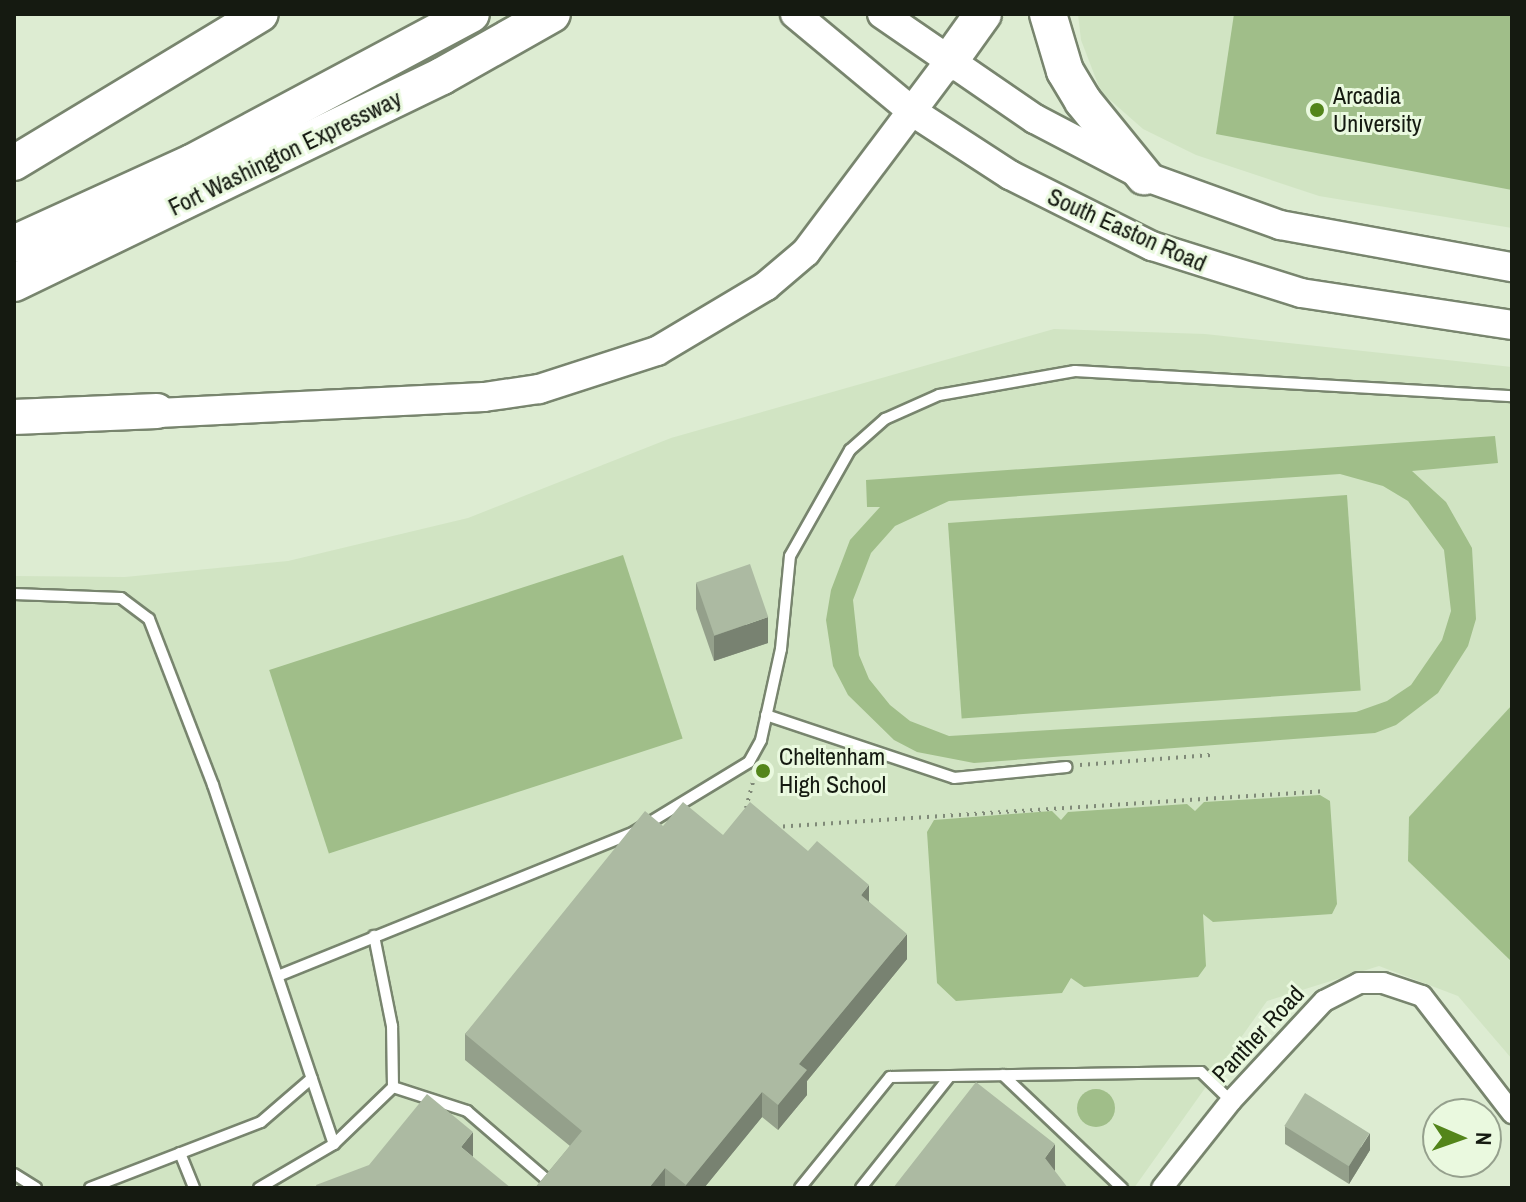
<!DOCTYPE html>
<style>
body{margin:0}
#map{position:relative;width:1526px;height:1202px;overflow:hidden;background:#ddecd2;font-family:"Archivo Narrow",sans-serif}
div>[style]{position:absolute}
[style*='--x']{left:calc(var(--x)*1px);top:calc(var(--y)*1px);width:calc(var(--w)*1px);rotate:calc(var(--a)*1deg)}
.built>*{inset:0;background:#d1e4c3}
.green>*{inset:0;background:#a0be89;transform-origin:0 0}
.round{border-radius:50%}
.path>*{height:4px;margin-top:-2px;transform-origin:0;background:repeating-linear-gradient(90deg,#808a78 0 2px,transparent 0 8px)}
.roads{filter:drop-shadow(2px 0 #78856e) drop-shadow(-2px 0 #78856e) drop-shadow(0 2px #78856e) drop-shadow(0 -2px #78856e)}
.service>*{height:10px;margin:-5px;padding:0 5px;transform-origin:5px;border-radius:5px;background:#fff}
.minor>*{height:20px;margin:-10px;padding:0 10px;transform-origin:10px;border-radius:10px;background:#fff}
.secondary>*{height:28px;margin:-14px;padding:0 14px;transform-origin:14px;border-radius:14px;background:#fff}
.trunk>*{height:34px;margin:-17px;padding:0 17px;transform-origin:17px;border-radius:17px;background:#fff}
.motorway>*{height:36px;margin:-18px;padding:0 18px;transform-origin:18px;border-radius:18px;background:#fff}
.wall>*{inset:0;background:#94a08b}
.shaded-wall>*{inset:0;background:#788271}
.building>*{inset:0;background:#acbaa2;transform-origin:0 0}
.dots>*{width:22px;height:22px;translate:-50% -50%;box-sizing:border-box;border:4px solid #eaf9df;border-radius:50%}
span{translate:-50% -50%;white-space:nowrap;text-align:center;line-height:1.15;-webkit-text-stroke:6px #eaf9df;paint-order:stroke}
.poi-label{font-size:24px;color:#151a11}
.left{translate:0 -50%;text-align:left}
.street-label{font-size:24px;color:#151a11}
.frame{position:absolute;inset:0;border:16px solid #151a11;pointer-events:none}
.north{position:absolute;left:1422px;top:1098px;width:80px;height:80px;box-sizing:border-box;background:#eaf9df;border:2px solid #95a08d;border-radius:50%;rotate:92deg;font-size:22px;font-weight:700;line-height:32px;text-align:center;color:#151a11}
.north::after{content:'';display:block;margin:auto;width:28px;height:36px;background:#53851a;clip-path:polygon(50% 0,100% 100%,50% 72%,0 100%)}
</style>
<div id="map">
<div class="built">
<div style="clip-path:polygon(1078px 14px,1512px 14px,1512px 228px,1319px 196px,1196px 155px,1143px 129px,1101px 92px,1081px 40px)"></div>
<div style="clip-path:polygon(1054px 329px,1205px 334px,1512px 367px,1512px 1059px,1458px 996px,1379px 966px,1267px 1001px,1134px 1188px,14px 1188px,14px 576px,125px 577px,288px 561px,468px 518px,671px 438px)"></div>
</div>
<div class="green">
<div style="clip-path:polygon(1234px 14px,1512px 14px,1512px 190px,1216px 134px)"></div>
<div style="clip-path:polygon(evenodd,1495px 436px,1498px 463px,1412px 471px,1446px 502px,1472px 548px,1476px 619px,1468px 646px,1438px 693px,1396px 725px,1375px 733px,974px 763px,917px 752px,894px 740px,848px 695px,833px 666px,826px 620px,831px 590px,850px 540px,880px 507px,867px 507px,866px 480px,1495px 436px,1340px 474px,1383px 486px,1408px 501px,1444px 550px,1451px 611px,1442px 640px,1411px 685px,1387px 701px,1356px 712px,949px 736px,910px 721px,890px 705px,869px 679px,859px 655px,853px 600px,871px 553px,895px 526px,949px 501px,1340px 474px)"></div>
<div style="left:1347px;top:495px;width:196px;height:400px;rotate:86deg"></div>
<div style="left:623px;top:555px;width:193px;height:372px;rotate:72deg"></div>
<div style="clip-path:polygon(1512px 705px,1512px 962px,1408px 861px,1409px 817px)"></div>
<div style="clip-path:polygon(1320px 795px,1330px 801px,1337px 904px,1332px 914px,1213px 922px,1203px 914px,1206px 966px,1198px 977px,1084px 987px,1071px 978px,1062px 993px,956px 1001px,937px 983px,927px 832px,934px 820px,1052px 811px,1061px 820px,1068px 812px,1187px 804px,1195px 811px,1204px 802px)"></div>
<div class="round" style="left:1077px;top:1089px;width:38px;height:38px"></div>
</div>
<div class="path">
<div style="--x:1080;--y:765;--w:131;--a:-4.4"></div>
<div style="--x:746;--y:808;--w:31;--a:-75"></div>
<div style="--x:775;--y:827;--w:552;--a:-3.74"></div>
</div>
<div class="roads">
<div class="service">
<div style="--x:14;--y:594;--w:107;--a:2.1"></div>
<div style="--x:121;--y:598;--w:35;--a:37"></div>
<div style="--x:149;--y:619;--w:178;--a:68.9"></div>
<div style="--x:213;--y:785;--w:379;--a:71.4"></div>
<div style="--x:766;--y:715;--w:198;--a:18.5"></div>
<div style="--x:954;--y:778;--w:113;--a:-5.6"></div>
<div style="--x:278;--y:976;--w:384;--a:-22"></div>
<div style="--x:634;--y:832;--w:135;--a:-31.3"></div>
<div style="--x:749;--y:762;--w:25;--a:-61"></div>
<div style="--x:761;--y:740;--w:93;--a:-77.6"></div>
<div style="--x:781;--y:649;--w:93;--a:-84.5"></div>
<div style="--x:790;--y:556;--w:122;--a:-60.5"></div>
<div style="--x:850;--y:450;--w:47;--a:-41.5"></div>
<div style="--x:885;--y:419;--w:59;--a:-24"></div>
<div style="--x:939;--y:395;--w:138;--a:-10"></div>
<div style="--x:1075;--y:371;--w:438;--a:3.3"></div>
<div style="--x:1003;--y:1075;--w:164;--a:43.5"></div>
<div style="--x:950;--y:1076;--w:251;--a:-0.9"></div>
<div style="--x:1201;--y:1072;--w:42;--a:44"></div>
<div style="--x:393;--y:1087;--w:78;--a:18"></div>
<div style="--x:467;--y:1111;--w:103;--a:40.7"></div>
<div style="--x:180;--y:1153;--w:38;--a:68"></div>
<div style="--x:14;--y:1174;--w:26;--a:32"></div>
<div style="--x:90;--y:1188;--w:183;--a:-21.1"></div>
<div style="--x:261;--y:1122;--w:67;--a:-40.8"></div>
<div style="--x:259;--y:1188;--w:87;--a:-30.4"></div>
<div style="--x:334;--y:1144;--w:82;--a:-44"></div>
<div style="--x:393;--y:1087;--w:61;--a:-90.9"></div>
<div style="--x:392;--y:1026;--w:92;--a:-101.3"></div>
<div style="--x:800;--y:1188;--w:143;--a:-51"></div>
<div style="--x:890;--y:1077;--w:60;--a:-1"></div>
<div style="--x:950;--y:1076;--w:143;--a:128.5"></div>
</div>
<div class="minor">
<div style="--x:1162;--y:1188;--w:111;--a:-51.6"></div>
<div style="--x:1231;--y:1101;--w:137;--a:-47.1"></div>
<div style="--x:1324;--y:1001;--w:39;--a:-27"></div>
<div style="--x:1359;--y:983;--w:24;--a:0"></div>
<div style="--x:1383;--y:983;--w:41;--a:18.4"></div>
<div style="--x:1422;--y:996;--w:148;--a:52.4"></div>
</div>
<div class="secondary">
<div style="--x:795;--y:14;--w:153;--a:39.7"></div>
<div style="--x:913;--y:112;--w:116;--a:33"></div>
<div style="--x:1010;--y:175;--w:159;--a:26.6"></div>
<div style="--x:1152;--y:246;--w:156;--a:17.5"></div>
<div style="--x:1301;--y:293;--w:213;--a:8.6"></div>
<div style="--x:882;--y:14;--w:186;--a:34.5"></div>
<div style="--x:1035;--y:119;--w:123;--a:27.6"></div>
<div style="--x:1144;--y:176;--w:145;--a:19.8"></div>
<div style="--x:1280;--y:225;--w:236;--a:10.3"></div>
<div style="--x:138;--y:414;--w:346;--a:-2.8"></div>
<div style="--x:484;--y:397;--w:56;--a:-8.3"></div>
<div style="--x:539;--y:389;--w:124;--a:-17.9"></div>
<div style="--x:657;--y:351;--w:127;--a:-30.8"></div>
<div style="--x:766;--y:286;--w:52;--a:-40.4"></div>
<div style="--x:806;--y:252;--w:236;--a:-53.1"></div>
</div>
<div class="trunk">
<div style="--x:14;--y:163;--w:288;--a:-31.1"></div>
<div style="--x:14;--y:417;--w:143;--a:-2.4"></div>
</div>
<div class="motorway">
<div style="--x:1048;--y:14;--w:59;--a:73.4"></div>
<div style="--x:1065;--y:71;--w:35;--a:59"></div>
<div style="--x:1083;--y:101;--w:97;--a:50.9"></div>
<div style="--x:948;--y:63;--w:60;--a:-54.5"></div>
<div style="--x:14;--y:244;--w:196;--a:-24.5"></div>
<div style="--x:192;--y:163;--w:316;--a:-28.1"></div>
<div style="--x:14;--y:283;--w:475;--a:-25.8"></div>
<div style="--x:442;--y:76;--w:126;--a:-29.4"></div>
</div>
</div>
<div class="wall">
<div style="clip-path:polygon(696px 583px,768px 643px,714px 661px,696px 609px)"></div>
<div style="clip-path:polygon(663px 826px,723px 835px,869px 902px,907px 959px,807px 1081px,807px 1095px,778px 1130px,762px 1117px,704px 1188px,535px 1188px,570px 1146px,465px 1060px,465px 1034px)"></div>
<div style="clip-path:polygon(1285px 1126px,1370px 1150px,1349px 1184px,1285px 1144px)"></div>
</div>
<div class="shaded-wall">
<div style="clip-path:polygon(768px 617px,768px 643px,714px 661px,714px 636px)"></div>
<div style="clip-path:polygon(869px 885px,869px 911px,861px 895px)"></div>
<div style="clip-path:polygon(907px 934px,907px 959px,807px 1081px,807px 1095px,778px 1130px,778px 1105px,799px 1064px)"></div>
<div style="clip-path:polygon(762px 1092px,762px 1117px,704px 1188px,686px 1188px,686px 1185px)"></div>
<div style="clip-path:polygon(473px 1132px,473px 1157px,461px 1147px)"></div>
<div style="clip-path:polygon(1370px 1133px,1370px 1150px,1349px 1184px,1349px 1166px)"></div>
<div style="clip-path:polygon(1055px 1144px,1055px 1170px,1045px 1184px,1045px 1158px)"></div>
<div style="clip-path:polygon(665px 1168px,665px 1188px,649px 1188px)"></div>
</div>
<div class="building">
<div style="left:750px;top:564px;width:56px;height:57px;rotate:71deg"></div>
<div style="clip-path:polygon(683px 802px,723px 835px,750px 802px,808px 851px,817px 841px,869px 885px,861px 895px,907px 934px,799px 1064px,807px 1070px,778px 1105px,762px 1092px,686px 1185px,665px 1168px,649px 1188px,535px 1188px,582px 1131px,465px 1034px,645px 811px,663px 826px)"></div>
<div style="clip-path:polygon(976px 1082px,1055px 1144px,1045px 1158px,1068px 1188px,893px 1188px)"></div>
<div style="left:1305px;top:1093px;width:76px;height:39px;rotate:32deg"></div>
<div style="clip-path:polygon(427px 1094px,473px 1132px,461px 1147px,511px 1188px,317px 1188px,316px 1185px,369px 1165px)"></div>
</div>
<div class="dots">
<div style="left:1317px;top:110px;background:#53851a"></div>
<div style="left:763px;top:771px;background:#53851a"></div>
</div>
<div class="poi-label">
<span class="left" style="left:1333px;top:110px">Arcadia<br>University</span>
<span class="left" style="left:779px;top:771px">Cheltenham<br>High School</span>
</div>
<div class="street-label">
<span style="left:285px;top:153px;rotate:-26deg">Fort Washington Expressway</span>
<span style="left:1127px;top:230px;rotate:24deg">South Easton Road</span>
<span style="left:1258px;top:1034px;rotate:-47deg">Panther Road</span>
</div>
<div class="frame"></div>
<div class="north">N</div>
</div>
